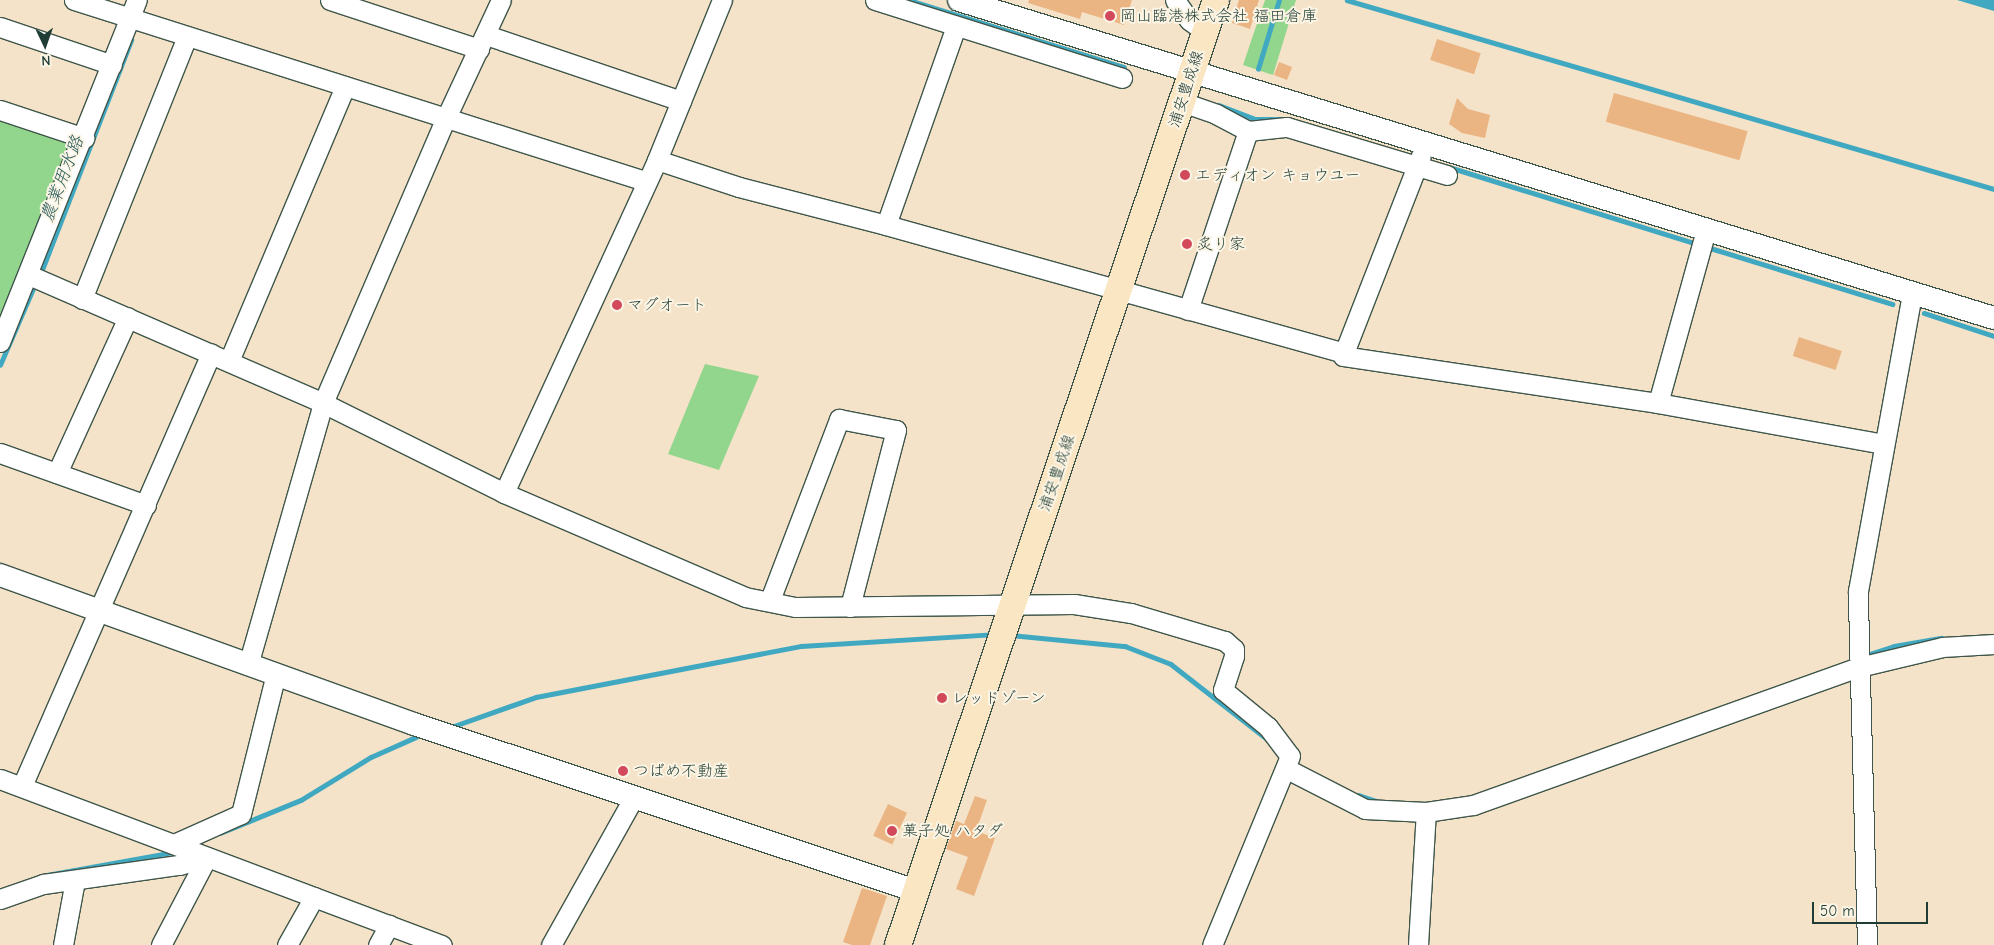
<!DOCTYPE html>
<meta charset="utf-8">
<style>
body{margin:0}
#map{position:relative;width:1994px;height:945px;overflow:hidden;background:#f4e3c8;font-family:"Comic Neue","Klee One",sans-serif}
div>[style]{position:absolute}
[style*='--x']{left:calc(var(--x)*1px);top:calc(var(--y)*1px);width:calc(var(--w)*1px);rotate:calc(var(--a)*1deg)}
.green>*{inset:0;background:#92d58d}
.water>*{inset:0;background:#41a8c1}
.stream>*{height:4.5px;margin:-2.25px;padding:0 2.25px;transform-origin:2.25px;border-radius:2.25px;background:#41a8c1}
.building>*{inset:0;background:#ebb583;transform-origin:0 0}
.roads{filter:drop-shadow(1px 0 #3f564a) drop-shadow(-1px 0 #3f564a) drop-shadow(0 1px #3f564a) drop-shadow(0 -1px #3f564a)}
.minor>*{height:19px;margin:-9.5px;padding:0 9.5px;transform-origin:9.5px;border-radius:9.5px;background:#fff}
.tertiary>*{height:22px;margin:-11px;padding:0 11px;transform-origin:11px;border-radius:11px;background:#fff}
.secondary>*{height:26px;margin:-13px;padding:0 13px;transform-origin:13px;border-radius:13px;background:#fbe6c4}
.dots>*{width:14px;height:14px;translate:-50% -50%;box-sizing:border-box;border:2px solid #fcf5e5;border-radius:50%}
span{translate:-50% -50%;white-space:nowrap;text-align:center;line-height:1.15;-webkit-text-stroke:4px #fcf5e5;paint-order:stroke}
.poi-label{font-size:16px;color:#1f3d34}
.left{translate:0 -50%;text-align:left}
.street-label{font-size:16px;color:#1f3d34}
.water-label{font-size:18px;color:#295d5e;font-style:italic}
.north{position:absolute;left:20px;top:20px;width:50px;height:50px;-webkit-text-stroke:4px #fcf5e5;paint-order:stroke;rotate:177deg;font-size:14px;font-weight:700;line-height:20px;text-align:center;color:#1f3d34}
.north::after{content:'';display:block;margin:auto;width:18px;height:22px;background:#1f3d34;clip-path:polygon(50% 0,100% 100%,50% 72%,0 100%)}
.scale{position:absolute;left:1812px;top:902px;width:116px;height:22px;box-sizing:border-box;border:2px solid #1f3d34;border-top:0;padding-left:6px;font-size:15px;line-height:18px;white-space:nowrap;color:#1f3d34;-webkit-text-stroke:4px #fcf5e5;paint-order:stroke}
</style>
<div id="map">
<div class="green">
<div style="clip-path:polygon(1265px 0,1296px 0,1273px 75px,1243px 65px)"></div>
<div style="clip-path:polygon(0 119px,68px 142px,72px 152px,5px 312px,0 316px)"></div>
<div style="clip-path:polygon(705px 364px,759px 376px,719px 470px,668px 454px)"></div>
</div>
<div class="water">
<div style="clip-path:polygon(1957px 0,1994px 0,1994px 11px)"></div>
</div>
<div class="stream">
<div style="--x:909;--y:0;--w:225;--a:17.3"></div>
<div style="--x:1347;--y:0;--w:674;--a:16.28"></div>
<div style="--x:1258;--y:69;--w:72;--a:-73.1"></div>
<div style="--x:1219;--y:105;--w:40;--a:21"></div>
<div style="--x:1256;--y:119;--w:34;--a:0"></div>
<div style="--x:1449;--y:167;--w:260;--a:17.2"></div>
<div style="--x:1707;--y:247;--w:194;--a:17.1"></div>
<div style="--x:40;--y:275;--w:252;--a:-68.8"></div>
<div style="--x:1924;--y:313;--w:74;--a:18.2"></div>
<div style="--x:0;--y:365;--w:88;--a:-66.6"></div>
<div style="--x:1010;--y:635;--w:116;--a:5.5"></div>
<div style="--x:1125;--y:646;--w:49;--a:21.4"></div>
<div style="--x:1171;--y:664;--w:122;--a:38"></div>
<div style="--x:1864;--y:656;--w:32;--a:-18"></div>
<div style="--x:1894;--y:646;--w:48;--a:-9.7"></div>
<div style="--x:454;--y:726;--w:87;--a:-19.5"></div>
<div style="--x:536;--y:697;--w:270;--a:-10.9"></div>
<div style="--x:801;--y:646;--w:194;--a:-3.5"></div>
<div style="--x:1358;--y:795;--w:20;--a:18"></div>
<div style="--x:220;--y:833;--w:87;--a:-22.2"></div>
<div style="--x:301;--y:800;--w:82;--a:-31.6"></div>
<div style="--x:371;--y:757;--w:49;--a:-24"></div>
<div style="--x:47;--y:875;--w:129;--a:-10.3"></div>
</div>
<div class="building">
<div style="clip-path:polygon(1029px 0,1132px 0,1124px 25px,1082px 12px,1080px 19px,1028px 3px)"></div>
<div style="clip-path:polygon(1239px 0,1259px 0,1250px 29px,1232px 23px)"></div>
<div style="left:1437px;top:39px;width:46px;height:22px;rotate:18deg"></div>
<div style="left:1279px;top:62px;width:14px;height:14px;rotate:21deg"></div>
<div style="left:1614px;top:93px;width:139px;height:30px;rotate:16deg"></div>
<div style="clip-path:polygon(1457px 98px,1468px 109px,1490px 115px,1485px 138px,1462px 133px,1449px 124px)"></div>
<div style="left:1799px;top:337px;width:45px;height:20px;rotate:18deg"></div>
<div style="clip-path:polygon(975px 796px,987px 800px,976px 831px,995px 838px,974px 896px,956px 889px,968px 857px,946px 849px,956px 821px,964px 824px)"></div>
<div style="left:888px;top:804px;width:21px;height:35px;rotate:25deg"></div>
<div style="clip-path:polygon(862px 888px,887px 896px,870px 945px,852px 945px,843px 942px)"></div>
</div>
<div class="roads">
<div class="minor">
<div style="--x:74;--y:0;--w:599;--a:17.59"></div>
<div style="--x:330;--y:0;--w:157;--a:18.2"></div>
<div style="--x:875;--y:0;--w:259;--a:17.5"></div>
<div style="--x:1175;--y:0;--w:24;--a:55"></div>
<div style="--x:1189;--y:20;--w:19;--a:36"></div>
<div style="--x:0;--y:27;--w:118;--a:18.7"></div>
<div style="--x:486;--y:35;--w:206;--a:18.7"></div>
<div style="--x:1182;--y:102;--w:36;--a:19"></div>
<div style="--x:1216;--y:114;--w:36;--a:28"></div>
<div style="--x:1248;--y:131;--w:39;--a:-6"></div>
<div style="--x:1287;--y:127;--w:167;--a:16.7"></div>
<div style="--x:0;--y:110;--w:89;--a:18.4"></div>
<div style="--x:657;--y:160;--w:86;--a:18.2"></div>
<div style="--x:739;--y:187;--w:152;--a:14.5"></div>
<div style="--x:886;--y:225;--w:476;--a:15.6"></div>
<div style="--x:1344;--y:353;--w:3;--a:108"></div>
<div style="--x:1343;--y:356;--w:318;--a:8.5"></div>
<div style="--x:1658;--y:403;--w:229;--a:10.3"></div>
<div style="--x:886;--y:225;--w:211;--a:-70.6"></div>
<div style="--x:29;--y:275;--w:321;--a:23.5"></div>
<div style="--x:323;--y:403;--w:202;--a:26.4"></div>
<div style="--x:504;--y:493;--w:262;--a:23.3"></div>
<div style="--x:745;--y:597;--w:51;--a:11.3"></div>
<div style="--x:795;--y:607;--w:279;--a:-0.6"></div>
<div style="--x:1074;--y:604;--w:58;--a:9"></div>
<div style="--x:1131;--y:613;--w:98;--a:16.6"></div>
<div style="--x:1225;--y:641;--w:12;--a:42"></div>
<div style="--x:1234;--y:649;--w:7;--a:90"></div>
<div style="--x:1234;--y:656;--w:36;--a:108"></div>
<div style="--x:1223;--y:690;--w:58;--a:39.4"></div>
<div style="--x:1268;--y:727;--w:36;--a:53"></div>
<div style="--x:1290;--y:756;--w:204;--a:112.4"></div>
<div style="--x:82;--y:299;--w:283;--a:-68.2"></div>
<div style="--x:1188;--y:310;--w:189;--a:-71.5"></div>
<div style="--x:0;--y:342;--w:368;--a:-68.2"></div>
<div style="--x:1344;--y:353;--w:212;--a:-68.7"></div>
<div style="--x:229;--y:361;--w:298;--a:-67.1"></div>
<div style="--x:1658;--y:403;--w:180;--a:-74.5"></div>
<div style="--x:0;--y:453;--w:155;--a:19.6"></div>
<div style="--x:57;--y:473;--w:171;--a:-65.5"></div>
<div style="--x:504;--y:493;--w:366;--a:-65.3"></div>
<div style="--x:657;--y:160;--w:173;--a:-67.9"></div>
<div style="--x:770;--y:600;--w:194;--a:-69.1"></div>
<div style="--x:839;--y:419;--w:58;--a:10.9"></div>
<div style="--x:896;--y:430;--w:183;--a:104.6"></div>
<div style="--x:248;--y:665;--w:273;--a:-74"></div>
<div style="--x:323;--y:403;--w:308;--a:-66.7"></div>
<div style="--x:445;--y:120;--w:132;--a:-65"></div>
<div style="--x:1287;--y:769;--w:88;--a:27.1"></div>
<div style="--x:1365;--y:809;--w:61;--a:2.8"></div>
<div style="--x:1426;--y:812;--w:48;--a:-8.5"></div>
<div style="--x:1473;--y:805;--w:410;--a:-19.7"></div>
<div style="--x:1859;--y:667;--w:85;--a:-13.5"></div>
<div style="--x:1942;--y:647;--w:52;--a:-3.3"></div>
<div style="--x:0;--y:779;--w:472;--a:20.6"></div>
<div style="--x:22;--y:786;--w:472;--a:-66.4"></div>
<div style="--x:174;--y:844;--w:73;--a:-24.1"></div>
<div style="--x:241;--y:814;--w:144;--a:-76"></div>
<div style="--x:0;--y:899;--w:46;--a:-19.2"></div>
<div style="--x:43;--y:884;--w:137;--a:-8"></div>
<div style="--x:179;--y:865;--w:29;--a:-16"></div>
<div style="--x:63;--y:945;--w:66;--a:-79.5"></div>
<div style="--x:161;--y:945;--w:99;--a:-62.4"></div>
<div style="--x:287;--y:945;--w:55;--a:-60.6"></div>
<div style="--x:378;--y:945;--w:23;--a:-61"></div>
<div style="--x:551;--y:945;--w:170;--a:-60.7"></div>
<div style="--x:1418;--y:945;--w:133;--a:-86.6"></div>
<div style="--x:1867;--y:945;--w:354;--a:-91.5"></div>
<div style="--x:1858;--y:591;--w:303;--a:-79.7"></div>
</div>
<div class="tertiary">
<div style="--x:959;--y:0;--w:1083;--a:17.08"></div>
<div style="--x:0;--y:575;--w:440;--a:19.8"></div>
<div style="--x:414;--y:724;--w:529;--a:18.4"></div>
</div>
<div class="secondary">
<div style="--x:898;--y:945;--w:997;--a:-71.4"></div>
</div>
</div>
<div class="dots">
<div style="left:1110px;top:16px;background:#d1495b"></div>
<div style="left:1185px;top:175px;background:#d1495b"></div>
<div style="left:1187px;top:244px;background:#d1495b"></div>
<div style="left:617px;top:305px;background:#d1495b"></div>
<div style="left:942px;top:698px;background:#d1495b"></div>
<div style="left:623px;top:771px;background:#d1495b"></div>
<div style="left:892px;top:831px;background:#d1495b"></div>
</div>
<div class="poi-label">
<span class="left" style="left:1120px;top:16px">岡山臨港株式会社 福田倉庫</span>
<span class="left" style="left:1195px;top:175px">エディオン キョウユー</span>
<span class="left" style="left:1197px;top:244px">炙り家</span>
<span class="left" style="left:627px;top:305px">マグオート</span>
<span class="left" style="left:952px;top:698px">レッドゾーン</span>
<span class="left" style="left:633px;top:771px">つばめ不動産</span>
<span class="left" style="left:902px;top:831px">菓子処 ハタダ</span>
</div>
<div class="street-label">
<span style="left:1186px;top:89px;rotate:-72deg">浦安豊成線</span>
<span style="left:1057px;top:473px;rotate:-71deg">浦安豊成線</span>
</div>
<div class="water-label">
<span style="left:63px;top:179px;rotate:-69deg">農業用水路</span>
</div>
<div class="north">N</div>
<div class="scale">50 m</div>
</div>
